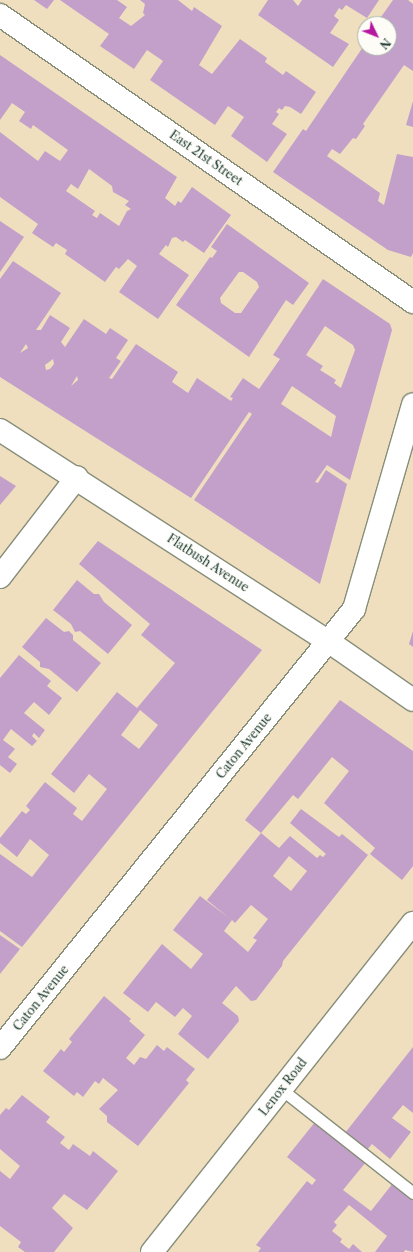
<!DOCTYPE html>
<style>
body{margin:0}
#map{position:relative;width:413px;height:1252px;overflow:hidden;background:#efdfbf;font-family:"Libre Caslon Text",serif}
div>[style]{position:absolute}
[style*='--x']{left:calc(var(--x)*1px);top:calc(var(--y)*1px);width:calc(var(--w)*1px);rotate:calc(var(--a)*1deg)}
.building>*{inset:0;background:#c3a0ca}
.roads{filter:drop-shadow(1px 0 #878e7a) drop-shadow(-1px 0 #878e7a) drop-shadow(0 1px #878e7a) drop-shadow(0 -1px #878e7a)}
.lane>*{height:11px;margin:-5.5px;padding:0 5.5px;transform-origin:5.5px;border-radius:5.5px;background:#fff}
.street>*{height:22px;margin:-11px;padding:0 11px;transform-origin:11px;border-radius:11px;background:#fff}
.secondary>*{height:22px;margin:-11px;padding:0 11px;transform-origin:11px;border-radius:11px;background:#fff}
.primary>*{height:22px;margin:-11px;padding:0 11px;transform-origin:11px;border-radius:11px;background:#fff}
.highway>*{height:22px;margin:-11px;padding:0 11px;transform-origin:11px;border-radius:11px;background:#fff}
span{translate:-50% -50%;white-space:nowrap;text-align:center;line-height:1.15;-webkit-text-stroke:3px #fdfcf7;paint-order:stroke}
.street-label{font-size:12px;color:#1f3d34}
.north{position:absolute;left:357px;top:16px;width:40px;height:40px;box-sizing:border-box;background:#fdfcf7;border:1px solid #a4b0a9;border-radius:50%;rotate:133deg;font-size:11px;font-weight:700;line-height:16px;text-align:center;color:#1f3d34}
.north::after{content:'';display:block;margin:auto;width:14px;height:18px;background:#b5179e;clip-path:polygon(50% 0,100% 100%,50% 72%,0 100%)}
</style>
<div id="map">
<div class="building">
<div style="clip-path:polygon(34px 0,54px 0,47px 9px)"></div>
<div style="clip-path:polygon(60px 0,117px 0,127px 7px,119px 18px,131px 26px,145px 15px,143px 13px,145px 4px,140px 0,178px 0,192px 11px,194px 7px,222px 26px,199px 65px,212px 74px,240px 39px,267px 58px,265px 62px,283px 75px,286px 71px,316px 92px,301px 114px,290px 107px,285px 106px,282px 110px,279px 108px,276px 112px,279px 114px,272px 124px,287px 134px,267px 162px,231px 136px,244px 117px,228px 106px,215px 125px,150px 80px,163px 61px,147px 50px,134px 69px,100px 46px,109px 34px)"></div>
<div style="clip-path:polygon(268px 0,293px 0,298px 6px,302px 0,379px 0,367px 18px,346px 5px,342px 10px,339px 8px,334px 16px,339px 20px,330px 33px,349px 44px,333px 67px,258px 15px)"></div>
<div style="clip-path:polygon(393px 0,408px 0,413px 4px,413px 71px,404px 65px,363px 124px,365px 126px,356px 139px,353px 138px,340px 154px,332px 149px,327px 156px,380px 193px,378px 201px,384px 205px,397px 154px,413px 157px,413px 253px,411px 257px,388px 250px,273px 172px,303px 129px,306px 131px,365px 44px,365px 48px,389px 48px,389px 24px,376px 24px)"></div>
<div style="clip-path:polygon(evenodd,0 55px,177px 177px,165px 198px,175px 206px,178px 201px,181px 203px,192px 187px,231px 215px,204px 253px,185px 240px,183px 242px,176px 237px,172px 238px,168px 247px,166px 245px,159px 254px,189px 275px,158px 319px,119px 292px,137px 266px,128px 259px,119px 269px,116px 267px,105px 282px,65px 254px,67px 250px,56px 243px,53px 247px,32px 233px,38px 224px,0 197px,0 132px,38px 161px,45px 151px,60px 161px,68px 150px,33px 125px,31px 129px,19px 121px,25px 112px,12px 103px,0 120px,0 55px,89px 169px,112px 186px,113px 192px,129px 201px,125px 205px,131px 209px,127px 211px,119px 226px,100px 213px,97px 218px,92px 215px,95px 211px,66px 191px,71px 184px,78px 189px,89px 169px)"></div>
<div style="clip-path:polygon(413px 101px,413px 127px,406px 125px)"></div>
<div style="clip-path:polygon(0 221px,24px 237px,0 272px)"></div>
<div style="clip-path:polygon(evenodd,227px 224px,309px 283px,293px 305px,286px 300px,249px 357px,176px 305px,210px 257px,212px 258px,217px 251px,211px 247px,227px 224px,239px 272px,243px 272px,257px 282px,259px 287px,241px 313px,235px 313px,221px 303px,220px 298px,239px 272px)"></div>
<div style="clip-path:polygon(evenodd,13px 261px,61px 293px,36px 330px,41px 330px,50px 315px,70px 328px,61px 342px,65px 347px,84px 319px,106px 334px,110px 328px,128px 340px,116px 358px,121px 361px,109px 378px,112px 379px,136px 344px,178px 372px,172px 382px,188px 393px,197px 378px,231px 401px,233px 398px,230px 397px,243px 378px,259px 389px,280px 359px,273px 355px,323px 279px,390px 324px,392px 330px,350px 480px,327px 465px,315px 482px,318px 483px,326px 470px,347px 484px,320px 584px,194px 500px,252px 414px,249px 412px,191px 498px,0 377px,0 279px,13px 261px,325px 326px,353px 345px,355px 350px,341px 388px,334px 383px,336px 380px,320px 370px,323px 366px,306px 355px,325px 326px,13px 261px,26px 344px,28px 348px,20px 353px,26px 344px,13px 261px,53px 359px,54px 364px,50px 369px,46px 370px,45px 365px,53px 359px,13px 261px,77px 376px,78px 380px,71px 386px,77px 376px,13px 261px,292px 386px,336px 416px,331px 437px,281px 404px,292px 386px)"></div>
<div style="clip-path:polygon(0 476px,16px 486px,0 505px)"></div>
<div style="clip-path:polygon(evenodd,98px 541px,262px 650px,22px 947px,0 931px,0 854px,32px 877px,49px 855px,30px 839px,17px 857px,0 843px,0 838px,22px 811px,26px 814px,30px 810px,26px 806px,45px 782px,77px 808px,73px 814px,82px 821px,107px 789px,89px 774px,74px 793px,51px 774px,117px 692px,137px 708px,175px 663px,141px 635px,150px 624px,79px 564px,98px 541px,140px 710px,158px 725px,139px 749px,121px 735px,140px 710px)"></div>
<div style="clip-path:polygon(77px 580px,94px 594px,99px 594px,104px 602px,132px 625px,108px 654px,80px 631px,75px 632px,71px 624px,53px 610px)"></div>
<div style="clip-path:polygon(46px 618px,64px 632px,69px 631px,73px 635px,73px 640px,101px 663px,77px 692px,49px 669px,40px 667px,40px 662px,22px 647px)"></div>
<div style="clip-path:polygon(413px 631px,413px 647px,409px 644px)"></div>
<div style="clip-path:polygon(19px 655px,51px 681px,47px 686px,62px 698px,49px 715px,34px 702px,24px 713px,45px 730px,39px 738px,34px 733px,32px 736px,37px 741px,32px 746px,11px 729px,3px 740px,15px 749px,8px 757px,17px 764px,10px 773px,0 765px,0 678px)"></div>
<div style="clip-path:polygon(evenodd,340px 700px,413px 751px,413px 866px,402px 880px,370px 854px,375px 848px,324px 803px,349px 771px,332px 757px,298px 799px,293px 795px,261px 833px,279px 848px,290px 836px,317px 858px,320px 855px,323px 857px,326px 854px,290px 823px,301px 809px,339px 837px,342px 834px,368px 855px,283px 961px,282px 966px,256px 1000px,251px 1001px,236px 986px,222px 1003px,238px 1016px,239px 1021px,208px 1059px,178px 1034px,192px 1016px,183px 1008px,175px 1017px,156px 1002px,148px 1012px,123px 993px,162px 944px,191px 969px,203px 954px,173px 930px,200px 896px,229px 918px,207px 900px,261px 833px,245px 820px,340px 700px,289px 856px,307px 871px,291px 891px,273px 876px,289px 856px,340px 700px,251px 905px,268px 919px,253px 938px,257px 940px,248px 952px,224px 931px,232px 920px,235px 923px,251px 905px)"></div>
<div style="clip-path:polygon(0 935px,20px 949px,0 974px)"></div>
<div style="clip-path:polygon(104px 996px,131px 1019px,129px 1021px,145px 1035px,126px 1058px,134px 1065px,140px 1057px,146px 1059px,157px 1045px,164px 1051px,167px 1047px,195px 1069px,186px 1080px,189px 1083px,138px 1146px,107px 1122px,107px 1116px,99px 1109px,118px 1090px,103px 1078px,99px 1084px,95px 1081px,83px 1097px,77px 1092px,74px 1096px,43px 1071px,61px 1049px,64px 1052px,72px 1042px,69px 1039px)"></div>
<div style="clip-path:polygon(413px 1047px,413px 1113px,403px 1105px,392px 1118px,411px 1132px,390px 1159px,372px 1144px,367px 1150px,345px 1133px)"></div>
<div style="clip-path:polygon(22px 1095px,50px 1117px,46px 1122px,65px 1137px,60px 1143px,69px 1150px,73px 1144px,90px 1156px,93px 1151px,118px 1171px,87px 1210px,64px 1194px,52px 1208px,73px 1228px,54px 1252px,25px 1252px,18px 1247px,21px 1242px,0 1226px,0 1171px,10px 1179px,20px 1166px,0 1149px,0 1115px,6px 1108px,9px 1110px)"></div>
<div style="clip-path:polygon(315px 1122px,366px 1162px,343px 1190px,371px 1211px,393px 1183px,413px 1199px,413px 1252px,405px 1250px,404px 1252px,375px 1252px,387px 1236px,349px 1205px,334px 1222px,337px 1225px,332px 1231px,342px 1239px,340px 1242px,349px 1249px,353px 1244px,362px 1252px,258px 1252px,261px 1248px,256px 1245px,307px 1181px,312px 1185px,316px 1180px,287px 1157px)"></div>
</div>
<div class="roads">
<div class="lane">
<div style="--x:281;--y:1089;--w:168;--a:38.2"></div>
</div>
<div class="street">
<div style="--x:0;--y:15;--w:503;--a:34.8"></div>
<div style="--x:152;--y:1252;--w:420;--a:-51.6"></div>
</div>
<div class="secondary">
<div style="--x:0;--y:577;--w:126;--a:-52.4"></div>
</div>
<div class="primary">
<div style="--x:0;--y:430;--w:390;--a:32.8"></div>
<div style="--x:328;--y:641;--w:103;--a:34.8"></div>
</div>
<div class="highway">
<div style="--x:0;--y:1048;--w:564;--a:-51.12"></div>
<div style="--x:354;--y:609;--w:213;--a:-73.9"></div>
</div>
</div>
<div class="street-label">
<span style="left:206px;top:158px;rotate:35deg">East 21st Street</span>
<span style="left:208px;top:563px;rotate:33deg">Flatbush Avenue</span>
<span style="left:244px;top:746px;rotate:-51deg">Caton Avenue</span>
<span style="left:41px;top:998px;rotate:-51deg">Caton Avenue</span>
<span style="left:283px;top:1087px;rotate:-52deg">Lenox Road</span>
</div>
<div class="north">N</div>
</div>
